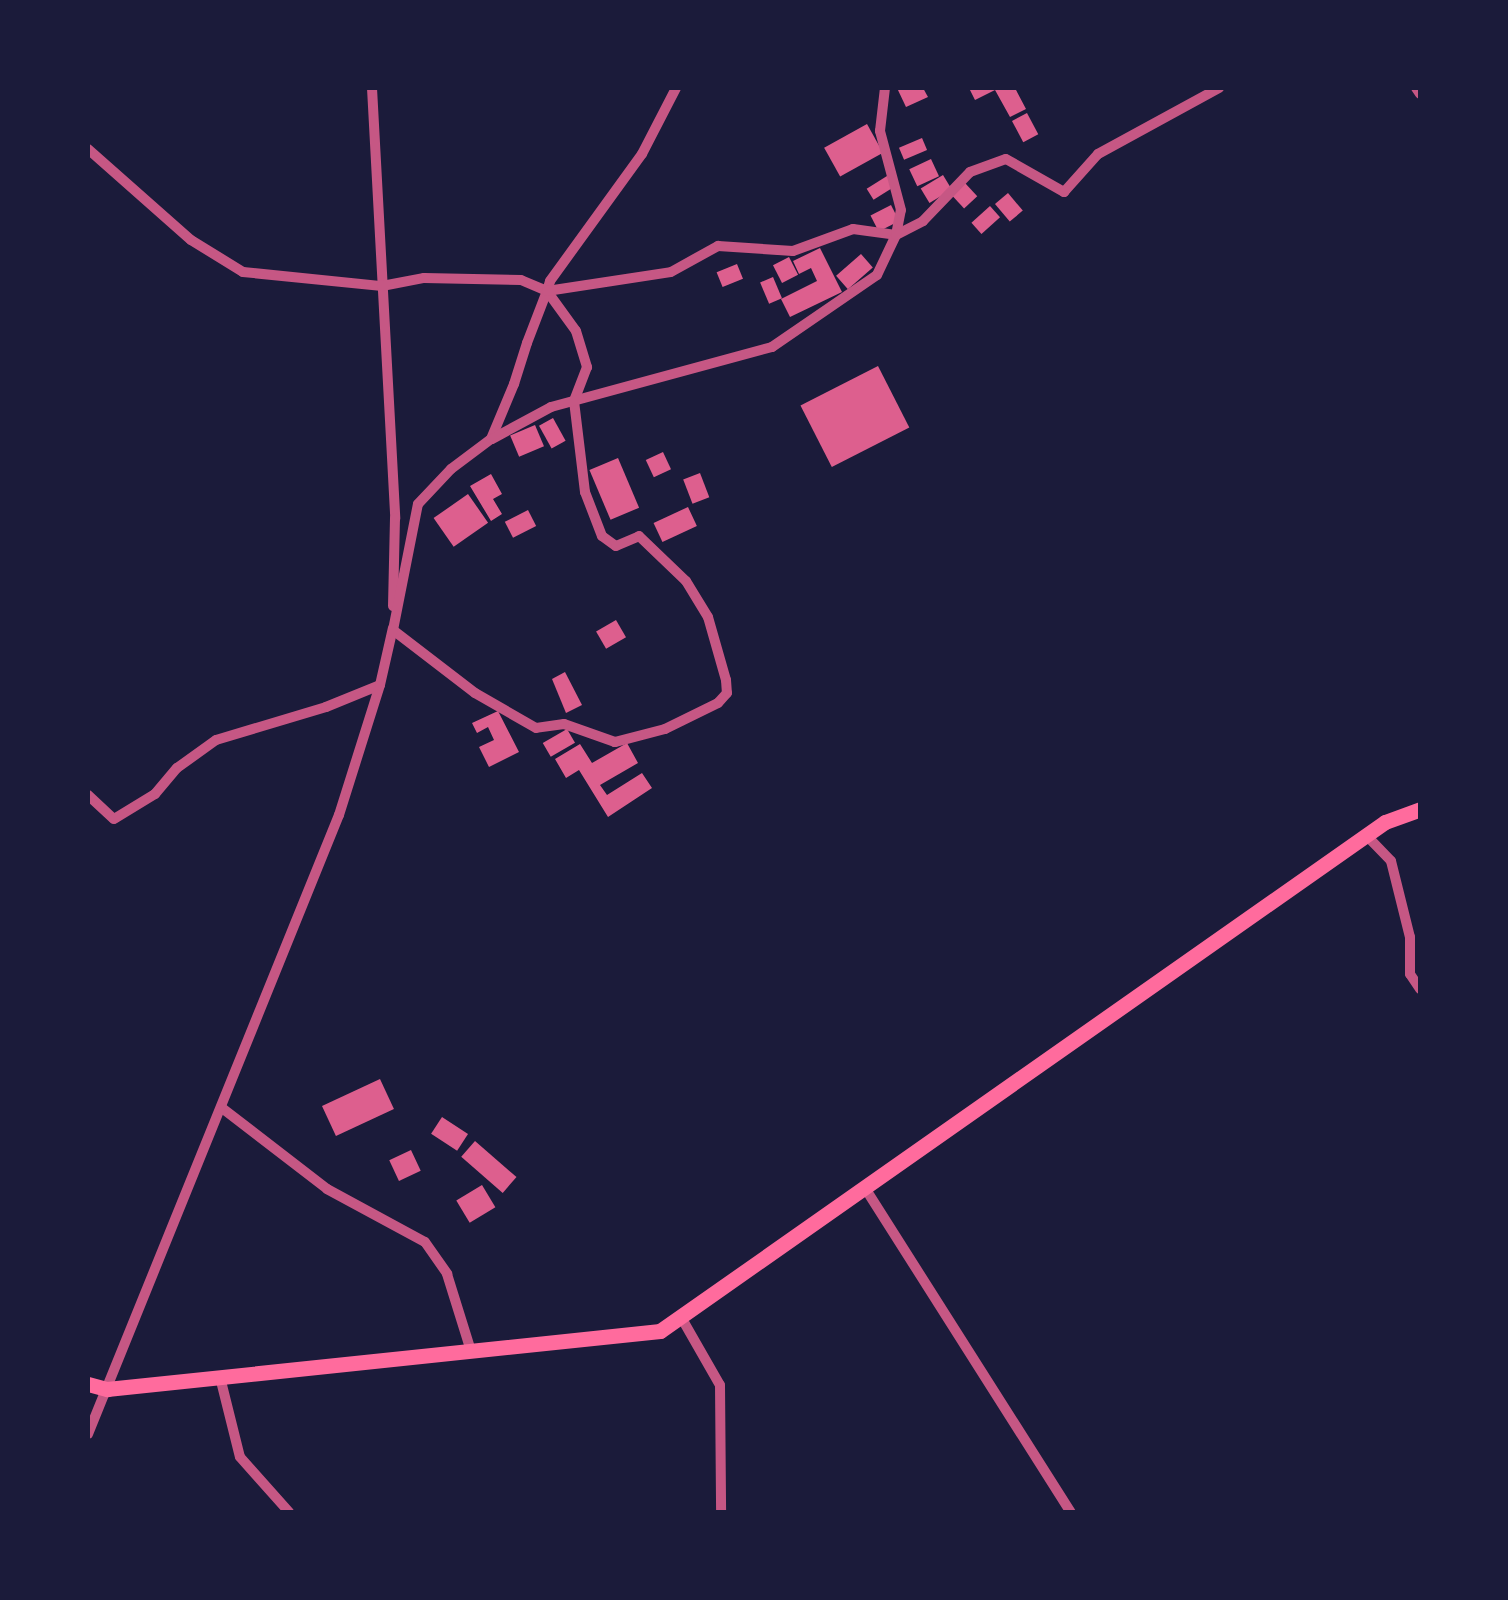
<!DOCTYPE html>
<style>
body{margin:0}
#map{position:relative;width:1508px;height:1600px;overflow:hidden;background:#1b1b3a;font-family:"Work Sans",sans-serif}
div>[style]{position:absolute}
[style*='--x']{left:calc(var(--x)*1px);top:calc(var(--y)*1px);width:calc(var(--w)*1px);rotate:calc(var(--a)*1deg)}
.building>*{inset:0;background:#dd5f8e;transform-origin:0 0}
.minor>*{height:10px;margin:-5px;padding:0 5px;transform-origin:5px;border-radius:5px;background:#c65784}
.secondary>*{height:15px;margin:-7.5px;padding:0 7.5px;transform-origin:7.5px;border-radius:7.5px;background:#ff6b9d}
span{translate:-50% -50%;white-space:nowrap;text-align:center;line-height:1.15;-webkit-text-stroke:9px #1b1b3a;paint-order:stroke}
.frame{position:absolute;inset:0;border:90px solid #1b1b3a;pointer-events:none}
</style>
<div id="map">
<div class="building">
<div style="clip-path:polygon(897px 88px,923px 88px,928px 97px,906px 107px)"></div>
<div style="clip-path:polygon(969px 88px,1015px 88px,1026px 109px,1010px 117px,995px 90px,975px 100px)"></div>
<div style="left:1027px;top:113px;width:24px;height:17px;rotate:62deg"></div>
<div style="left:867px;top:124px;width:33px;height:49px;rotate:61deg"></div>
<div style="left:922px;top:138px;width:13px;height:25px;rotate:67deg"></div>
<div style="left:931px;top:159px;width:19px;height:24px;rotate:65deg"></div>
<div style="left:943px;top:175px;width:17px;height:26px;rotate:59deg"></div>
<div style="left:887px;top:176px;width:13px;height:24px;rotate:58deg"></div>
<div style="left:965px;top:183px;width:18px;height:18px;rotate:47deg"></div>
<div style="left:1008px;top:193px;width:23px;height:17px;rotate:50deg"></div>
<div style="left:891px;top:205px;width:18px;height:23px;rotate:63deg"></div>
<div style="left:990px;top:206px;width:15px;height:25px;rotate:48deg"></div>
<div style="clip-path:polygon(820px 248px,842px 292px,790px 317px,781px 299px,817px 281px,811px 268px,799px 274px,793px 261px)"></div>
<div style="left:861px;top:254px;width:18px;height:33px;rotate:49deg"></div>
<div style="left:789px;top:257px;width:20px;height:18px;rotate:63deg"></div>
<div style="left:737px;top:264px;width:16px;height:22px;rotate:68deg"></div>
<div style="left:773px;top:277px;width:23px;height:14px;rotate:67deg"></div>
<div style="left:878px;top:366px;width:69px;height:87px;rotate:63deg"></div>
<div style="left:553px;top:418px;width:26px;height:16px;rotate:61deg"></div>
<div style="left:535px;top:425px;width:23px;height:27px;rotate:67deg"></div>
<div style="left:663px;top:452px;width:19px;height:19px;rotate:65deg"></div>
<div style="left:618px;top:458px;width:54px;height:31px;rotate:67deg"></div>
<div style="left:700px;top:473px;width:26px;height:18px;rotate:69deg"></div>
<div style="clip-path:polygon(491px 474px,502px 494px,493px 499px,502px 514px,491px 521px,470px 486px)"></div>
<div style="left:468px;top:494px;width:35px;height:42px;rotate:55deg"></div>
<div style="left:688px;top:507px;width:21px;height:38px;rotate:65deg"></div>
<div style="left:528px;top:510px;width:18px;height:26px;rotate:63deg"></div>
<div style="left:616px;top:620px;width:20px;height:23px;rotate:60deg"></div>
<div style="clip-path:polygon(565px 672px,582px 705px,566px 713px,552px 679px)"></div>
<div style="clip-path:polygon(498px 711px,519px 752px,489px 767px,479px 747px,494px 740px,488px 727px,477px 733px,472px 723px)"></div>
<div style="left:567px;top:729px;width:16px;height:28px;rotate:60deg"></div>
<div style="clip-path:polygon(627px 743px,638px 763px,600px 785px,607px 795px,642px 773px,652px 788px,608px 817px,579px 770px,566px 778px,555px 759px,580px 744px,592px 763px)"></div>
<div style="left:380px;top:1079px;width:33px;height:64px;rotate:65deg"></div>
<div style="left:442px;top:1117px;width:31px;height:20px;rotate:33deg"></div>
<div style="left:475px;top:1141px;width:55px;height:21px;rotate:41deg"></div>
<div style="left:411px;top:1150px;width:23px;height:24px;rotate:65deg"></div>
<div style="left:482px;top:1185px;width:26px;height:30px;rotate:59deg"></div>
</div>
<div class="minor">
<div style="--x:372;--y:88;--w:431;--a:86.9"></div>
<div style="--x:395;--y:518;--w:88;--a:91.3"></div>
<div style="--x:1416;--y:88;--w:7;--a:56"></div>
<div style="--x:88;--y:149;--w:137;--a:41.5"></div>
<div style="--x:191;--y:240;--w:61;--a:31.6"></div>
<div style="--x:243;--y:272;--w:140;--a:5.8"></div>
<div style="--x:382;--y:286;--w:43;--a:-10.8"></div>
<div style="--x:424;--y:278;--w:97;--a:1.2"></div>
<div style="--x:521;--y:280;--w:28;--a:23"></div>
<div style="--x:547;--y:291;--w:49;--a:54.1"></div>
<div style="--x:576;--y:331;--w:38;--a:73"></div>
<div style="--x:587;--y:367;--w:36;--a:111"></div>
<div style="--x:574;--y:401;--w:92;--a:83.1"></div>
<div style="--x:585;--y:492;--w:47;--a:68.9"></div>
<div style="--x:602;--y:536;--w:17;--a:36"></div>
<div style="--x:616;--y:546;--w:25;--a:-23"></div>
<div style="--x:639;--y:536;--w:65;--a:43.8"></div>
<div style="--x:686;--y:581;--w:42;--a:58.6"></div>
<div style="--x:708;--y:617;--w:66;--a:74.1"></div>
<div style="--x:726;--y:680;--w:13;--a:86"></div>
<div style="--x:727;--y:693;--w:13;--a:132"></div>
<div style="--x:718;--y:703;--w:59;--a:153.9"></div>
<div style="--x:665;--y:729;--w:52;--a:165.4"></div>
<div style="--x:615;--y:742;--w:54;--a:-160.6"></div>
<div style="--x:564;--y:724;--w:28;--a:172"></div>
<div style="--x:536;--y:728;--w:70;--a:-150.2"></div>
<div style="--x:475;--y:693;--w:103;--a:-142.5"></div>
<div style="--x:393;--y:630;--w:128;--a:-78.8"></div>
<div style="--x:418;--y:504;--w:48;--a:-46.7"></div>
<div style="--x:451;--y:469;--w:50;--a:-36.9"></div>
<div style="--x:491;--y:439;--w:60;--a:-67.3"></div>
<div style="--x:514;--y:384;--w:43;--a:-72.4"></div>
<div style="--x:527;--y:343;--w:56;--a:-69"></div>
<div style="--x:547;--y:291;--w:10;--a:-73"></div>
<div style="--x:550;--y:281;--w:157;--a:-54.1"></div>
<div style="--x:642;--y:154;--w:74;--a:-62.7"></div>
<div style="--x:547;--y:291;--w:125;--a:-8.7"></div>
<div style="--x:671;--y:272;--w:54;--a:-29"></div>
<div style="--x:718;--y:246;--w:75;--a:3.8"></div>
<div style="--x:793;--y:251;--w:64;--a:-20.1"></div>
<div style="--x:853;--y:229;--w:43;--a:7.9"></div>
<div style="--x:896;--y:235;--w:30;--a:-27"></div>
<div style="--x:923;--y:221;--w:68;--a:-46.2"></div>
<div style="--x:970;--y:172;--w:38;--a:-20"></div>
<div style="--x:1006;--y:159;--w:67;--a:29.6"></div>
<div style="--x:1064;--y:192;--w:51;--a:-48.2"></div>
<div style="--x:1098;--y:154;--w:138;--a:-28.6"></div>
<div style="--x:492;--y:439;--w:67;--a:-28.5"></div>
<div style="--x:551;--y:407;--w:229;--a:-15.2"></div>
<div style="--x:772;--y:347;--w:127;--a:-34.4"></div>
<div style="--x:877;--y:275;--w:44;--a:-64.6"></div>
<div style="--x:896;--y:235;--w:25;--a:-79"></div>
<div style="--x:901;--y:210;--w:82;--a:-104.9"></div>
<div style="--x:880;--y:131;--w:43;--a:-83.4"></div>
<div style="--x:88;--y:795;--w:35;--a:43"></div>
<div style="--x:114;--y:819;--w:48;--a:-31.4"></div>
<div style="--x:155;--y:794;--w:34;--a:-50"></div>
<div style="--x:177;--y:768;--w:48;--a:-35.7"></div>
<div style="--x:216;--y:740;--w:115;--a:-16.7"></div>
<div style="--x:326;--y:707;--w:58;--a:-22.2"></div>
<div style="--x:1366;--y:835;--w:36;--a:46"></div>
<div style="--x:1391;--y:861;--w:78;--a:76"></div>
<div style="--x:1410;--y:937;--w:37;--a:90"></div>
<div style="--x:1410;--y:974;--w:18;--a:56"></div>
<div style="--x:222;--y:1108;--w:133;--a:37.6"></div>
<div style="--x:327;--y:1189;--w:111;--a:28.4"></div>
<div style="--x:425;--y:1242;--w:39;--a:55"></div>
<div style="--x:447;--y:1274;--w:81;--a:72.7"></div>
<div style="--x:865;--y:1188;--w:384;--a:57.6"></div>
<div style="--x:681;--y:1317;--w:78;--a:60.2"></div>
<div style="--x:720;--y:1385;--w:127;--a:89.5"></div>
<div style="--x:220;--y:1377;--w:82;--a:76"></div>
<div style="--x:240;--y:1457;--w:74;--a:48.3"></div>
<div style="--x:88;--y:1434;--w:668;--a:-67.93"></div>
<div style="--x:339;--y:815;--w:136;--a:-72.5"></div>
<div style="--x:380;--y:685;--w:58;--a:-77.2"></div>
</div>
<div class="secondary">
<div style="--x:88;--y:1384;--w:20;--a:15"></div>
<div style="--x:107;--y:1389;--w:556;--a:-5.99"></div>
<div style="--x:660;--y:1331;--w:886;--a:-35.07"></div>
<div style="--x:1385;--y:822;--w:37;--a:-20"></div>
</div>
<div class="frame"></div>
</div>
